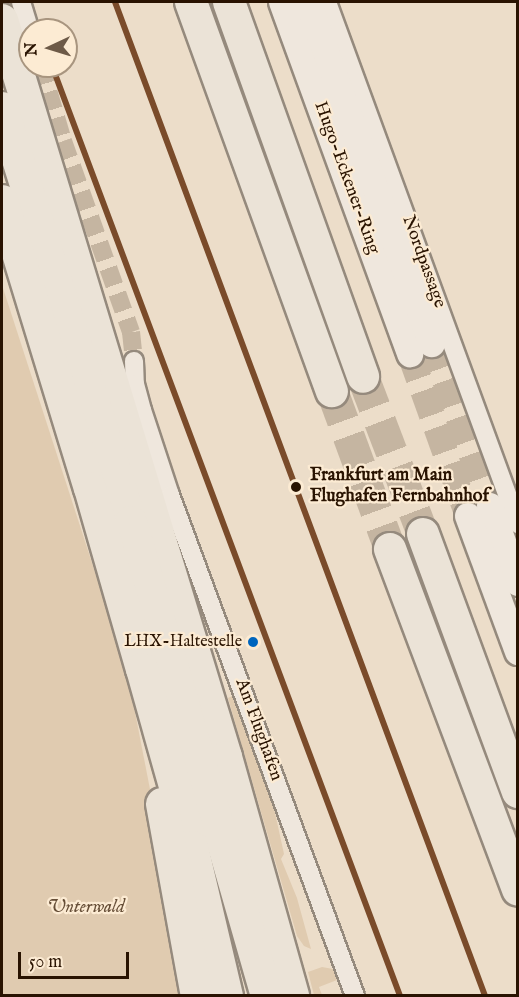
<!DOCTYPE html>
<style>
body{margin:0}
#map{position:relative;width:519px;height:997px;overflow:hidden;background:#ecddc9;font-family:"IM FELL English",serif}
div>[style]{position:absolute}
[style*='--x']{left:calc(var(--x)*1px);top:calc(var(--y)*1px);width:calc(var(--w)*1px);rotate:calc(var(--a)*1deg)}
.green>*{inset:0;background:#e0cbb0}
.street-tunnel>*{height:18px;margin-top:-9px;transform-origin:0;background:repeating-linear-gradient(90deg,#c5b5a1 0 18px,transparent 0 27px)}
.secondary-tunnel>*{height:26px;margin-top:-13px;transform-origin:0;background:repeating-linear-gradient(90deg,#c5b5a1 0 26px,transparent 0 39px)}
.highway-tunnel>*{height:32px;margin-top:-16px;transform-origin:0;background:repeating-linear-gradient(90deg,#c5b5a1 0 32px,transparent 0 48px)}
.roads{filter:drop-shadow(2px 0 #958a7d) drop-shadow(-2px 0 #958a7d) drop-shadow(0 2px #958a7d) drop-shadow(0 -2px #958a7d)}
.street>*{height:18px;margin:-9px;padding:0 9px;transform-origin:9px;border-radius:9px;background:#efe7dd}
.secondary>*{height:26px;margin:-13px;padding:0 13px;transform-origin:13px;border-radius:13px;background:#efe7dd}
.highway>*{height:32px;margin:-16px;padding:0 16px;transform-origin:16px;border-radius:16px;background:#ebe3d7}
.rail-1>*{height:6px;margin:-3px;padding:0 3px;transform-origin:3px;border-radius:3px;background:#7a4b2a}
.dots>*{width:16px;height:16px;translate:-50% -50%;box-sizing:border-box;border:3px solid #fcebd3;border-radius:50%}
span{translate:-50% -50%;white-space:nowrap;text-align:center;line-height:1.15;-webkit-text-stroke:4.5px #fcebd3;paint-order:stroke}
.bus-label{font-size:16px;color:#291301}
.right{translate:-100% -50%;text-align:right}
.street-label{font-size:18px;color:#291301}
.stop-label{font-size:18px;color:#291301;font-weight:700}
.left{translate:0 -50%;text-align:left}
.park-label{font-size:18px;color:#664e37;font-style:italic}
.frame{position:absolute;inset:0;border:3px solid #291301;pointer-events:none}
.north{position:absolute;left:18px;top:18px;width:60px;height:60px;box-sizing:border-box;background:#fcebd3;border:2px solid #a8957f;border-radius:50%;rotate:266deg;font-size:16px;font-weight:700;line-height:24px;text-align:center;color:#291301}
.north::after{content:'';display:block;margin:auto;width:21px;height:27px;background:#6d5a47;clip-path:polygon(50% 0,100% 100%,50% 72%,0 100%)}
.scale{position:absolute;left:18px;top:952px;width:111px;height:27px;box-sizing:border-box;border:3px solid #291301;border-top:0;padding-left:8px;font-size:18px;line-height:21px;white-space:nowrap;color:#291301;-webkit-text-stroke:4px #fcebd3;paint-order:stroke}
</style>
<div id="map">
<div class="green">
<div style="clip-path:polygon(2px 285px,127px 671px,176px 923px,185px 995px,2px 995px)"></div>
<div style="clip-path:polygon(234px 695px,272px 799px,284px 854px,281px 859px,297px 898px,311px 949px,304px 946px,297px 936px,228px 698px)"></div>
<div style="clip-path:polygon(322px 967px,333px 969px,337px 980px,319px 987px,322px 995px,314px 995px,308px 972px)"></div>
</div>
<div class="street-tunnel">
<div style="--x:41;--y:66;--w:78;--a:73.7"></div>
<div style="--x:63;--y:141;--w:203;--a:70.4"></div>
<div style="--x:131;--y:332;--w:29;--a:84"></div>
</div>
<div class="secondary-tunnel">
<div style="--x:432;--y:344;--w:172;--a:70.3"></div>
<div style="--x:410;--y:354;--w:172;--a:70.3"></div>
</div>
<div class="highway-tunnel">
<div style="--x:363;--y:377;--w:168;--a:69.1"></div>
<div style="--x:332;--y:391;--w:168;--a:69.8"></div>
</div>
<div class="roads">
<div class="street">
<div style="--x:21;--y:2;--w:30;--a:73"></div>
<div style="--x:327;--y:2;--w:556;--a:69.9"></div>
<div style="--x:134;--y:361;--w:23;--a:88"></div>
<div style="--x:135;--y:384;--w:27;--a:75"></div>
<div style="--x:142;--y:410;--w:89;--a:71.8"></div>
<div style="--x:170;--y:495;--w:534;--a:69.73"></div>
</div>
<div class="secondary">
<div style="--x:282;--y:2;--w:375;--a:70"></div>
<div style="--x:308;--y:2;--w:364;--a:70.1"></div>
<div style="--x:490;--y:506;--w:82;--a:70"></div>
<div style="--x:468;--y:516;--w:145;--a:69.8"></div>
</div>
<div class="highway">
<div style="--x:191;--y:2;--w:414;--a:70.1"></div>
<div style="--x:229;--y:2;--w:398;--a:70.3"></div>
<div style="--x:2;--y:20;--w:770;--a:73.09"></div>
<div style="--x:226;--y:757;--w:248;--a:74.3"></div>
<div style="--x:2;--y:108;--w:434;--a:72.7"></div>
<div style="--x:131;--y:522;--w:493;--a:74"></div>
<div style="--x:2;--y:201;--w:300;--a:73"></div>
<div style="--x:90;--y:488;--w:188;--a:74"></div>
<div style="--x:142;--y:669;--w:185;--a:74.3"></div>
<div style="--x:192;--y:847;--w:153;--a:76.8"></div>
<div style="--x:423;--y:534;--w:275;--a:69.8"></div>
<div style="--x:390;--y:549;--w:364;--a:69.4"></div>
<div style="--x:162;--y:804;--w:195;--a:79.7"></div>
</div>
</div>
<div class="rail-1">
<div style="--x:115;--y:2;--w:1061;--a:69.58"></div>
<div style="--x:52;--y:66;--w:993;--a:69.48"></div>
</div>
<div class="dots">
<div style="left:296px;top:487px;background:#291301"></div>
<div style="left:253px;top:642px;background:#0065bd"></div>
</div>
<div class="bus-label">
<span class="right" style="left:242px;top:642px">LHX-Haltestelle</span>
</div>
<div class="street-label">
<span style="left:346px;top:178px;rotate:70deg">Hugo-Eckener-Ring</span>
<span style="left:423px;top:262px;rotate:70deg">Nordpassage</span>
<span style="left:258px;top:730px;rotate:70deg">Am Flughafen</span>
</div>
<div class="stop-label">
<span class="left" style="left:310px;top:487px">Frankfurt am Main<br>Flughafen Fernbahnhof</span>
</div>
<div class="park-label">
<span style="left:86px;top:908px">Unterwald</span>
</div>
<div class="frame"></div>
<div class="north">N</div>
<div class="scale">50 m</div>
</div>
